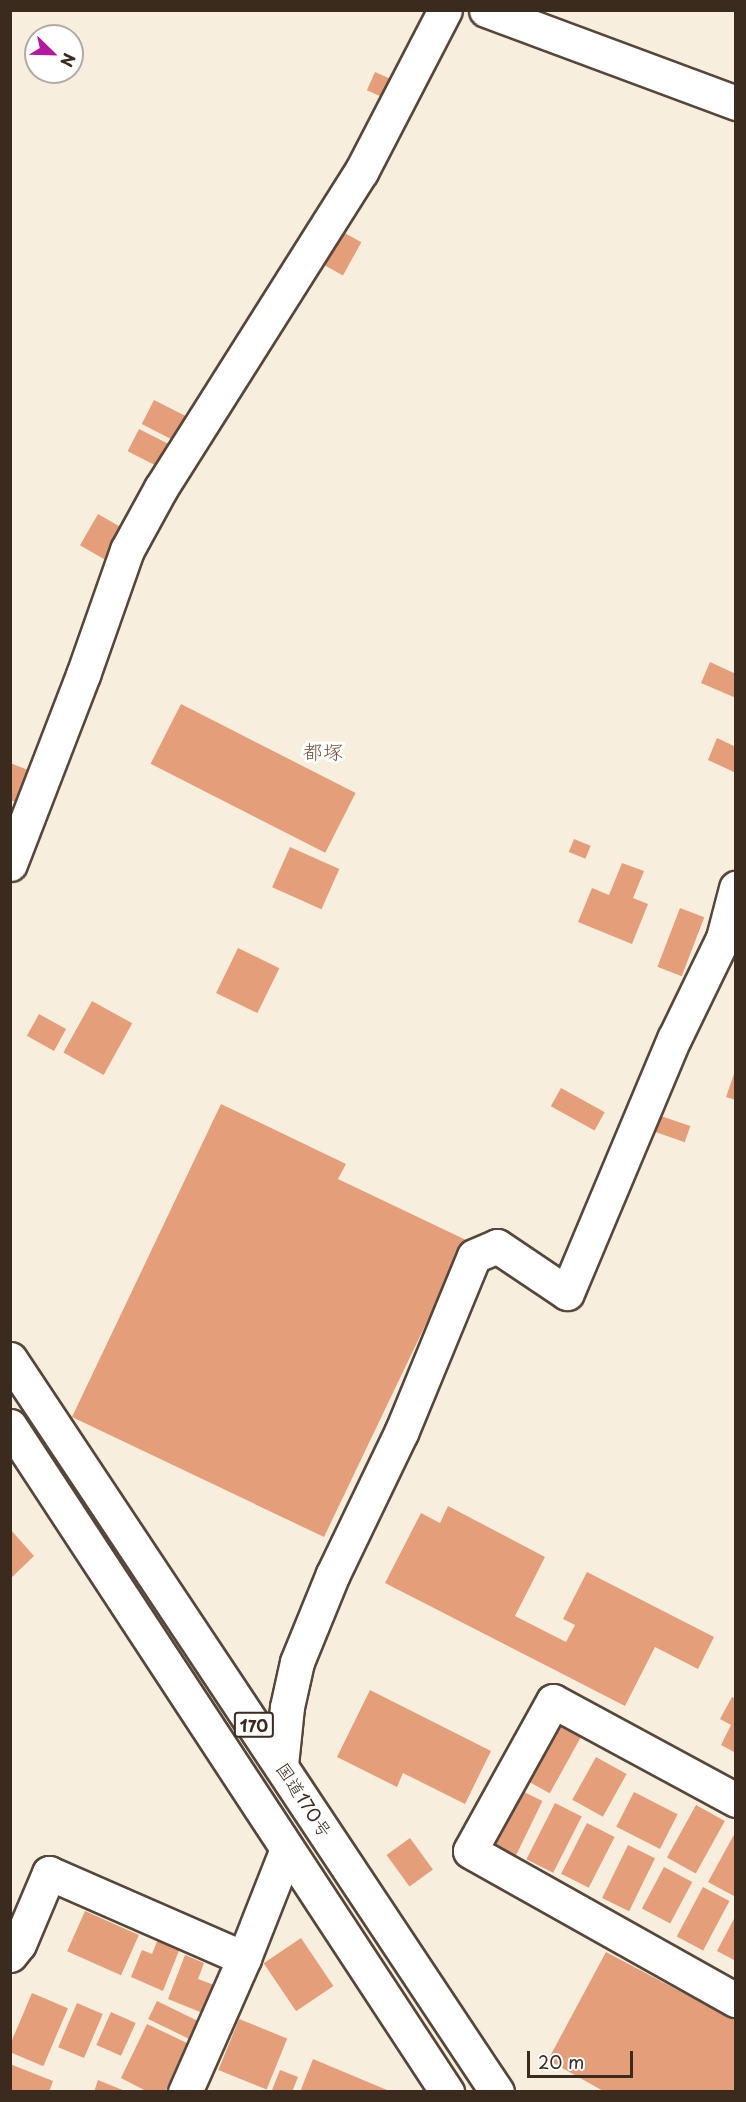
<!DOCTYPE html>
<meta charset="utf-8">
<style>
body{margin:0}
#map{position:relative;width:746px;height:2102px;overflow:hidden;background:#f7eede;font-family:"Playpen Sans","Klee One",sans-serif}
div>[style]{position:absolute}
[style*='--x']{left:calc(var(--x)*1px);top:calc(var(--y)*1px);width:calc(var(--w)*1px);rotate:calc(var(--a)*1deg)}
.building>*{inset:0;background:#e59e7a;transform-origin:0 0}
.roads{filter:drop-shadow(2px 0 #57473b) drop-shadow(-2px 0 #57473b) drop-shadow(0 2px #57473b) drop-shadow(0 -2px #57473b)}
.minor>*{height:33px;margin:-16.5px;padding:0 16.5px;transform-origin:16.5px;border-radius:16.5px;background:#fff}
.trunk>*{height:33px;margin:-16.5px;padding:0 16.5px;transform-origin:16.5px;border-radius:16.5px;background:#fff}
span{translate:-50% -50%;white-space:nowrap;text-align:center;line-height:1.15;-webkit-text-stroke:6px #fff;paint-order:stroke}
.shield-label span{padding:2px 4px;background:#fff;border:2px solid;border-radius:4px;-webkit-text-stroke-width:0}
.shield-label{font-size:16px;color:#3b2a1e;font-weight:700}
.street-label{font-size:18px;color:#3b2a1e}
.neighbourhood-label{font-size:20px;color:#76533e}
.frame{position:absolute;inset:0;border:12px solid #3b2a1e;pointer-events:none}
.north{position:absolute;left:24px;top:24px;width:60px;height:60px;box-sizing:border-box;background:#fff;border:2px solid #b1aaa5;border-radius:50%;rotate:113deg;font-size:16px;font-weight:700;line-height:24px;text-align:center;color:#3b2a1e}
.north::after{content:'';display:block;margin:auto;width:21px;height:27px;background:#b5179e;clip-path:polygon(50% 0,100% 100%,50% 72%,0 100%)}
.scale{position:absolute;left:527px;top:2051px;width:106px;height:27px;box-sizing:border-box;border:3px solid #3b2a1e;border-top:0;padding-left:8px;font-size:18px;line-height:21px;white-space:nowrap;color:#3b2a1e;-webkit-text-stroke:4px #fff;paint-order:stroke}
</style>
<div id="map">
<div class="building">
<div style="left:375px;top:72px;width:24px;height:20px;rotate:24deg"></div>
<div style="left:343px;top:232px;width:21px;height:38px;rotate:29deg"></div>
<div style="left:154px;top:400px;width:36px;height:27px;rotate:27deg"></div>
<div style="left:139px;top:429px;width:36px;height:25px;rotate:27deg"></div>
<div style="left:98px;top:514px;width:34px;height:36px;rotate:30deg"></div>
<div style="clip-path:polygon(710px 662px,736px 674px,736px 698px,701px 683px)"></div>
<div style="left:181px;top:704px;width:196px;height:67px;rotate:27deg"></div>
<div style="clip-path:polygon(717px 738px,736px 747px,736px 773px,708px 760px)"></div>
<div style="clip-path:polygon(10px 763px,36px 773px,24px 805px,10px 800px)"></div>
<div style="left:574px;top:839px;width:18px;height:14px;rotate:22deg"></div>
<div style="left:290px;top:847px;width:54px;height:44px;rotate:24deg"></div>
<div style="clip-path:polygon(622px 863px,644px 871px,633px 898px,648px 904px,632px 944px,578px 922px,592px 888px,609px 895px)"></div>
<div style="left:680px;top:908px;width:26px;height:63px;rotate:21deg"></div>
<div style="left:238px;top:948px;width:46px;height:50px;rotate:26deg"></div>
<div style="left:92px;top:1001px;width:46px;height:59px;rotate:29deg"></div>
<div style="left:39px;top:1014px;width:31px;height:25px;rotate:29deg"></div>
<div style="clip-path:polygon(735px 1071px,736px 1071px,736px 1100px,726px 1097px)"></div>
<div style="left:561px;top:1088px;width:50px;height:21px;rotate:29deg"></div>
<div style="clip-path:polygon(221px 1104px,346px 1164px,338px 1179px,466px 1240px,324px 1537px,72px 1417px)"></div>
<div style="left:661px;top:1116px;width:31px;height:17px;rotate:19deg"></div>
<div style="clip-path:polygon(448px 1506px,545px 1557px,515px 1616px,566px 1642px,575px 1625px,563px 1619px,587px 1572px,714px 1637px,698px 1669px,655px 1647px,625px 1706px,385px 1583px,421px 1513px,440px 1523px)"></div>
<div style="clip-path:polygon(10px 1529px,34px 1556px,10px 1579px)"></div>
<div style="clip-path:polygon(370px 1690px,491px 1751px,465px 1804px,403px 1773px,397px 1787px,337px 1757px)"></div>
<div style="clip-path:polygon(732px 1697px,736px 1699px,736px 1753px,721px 1745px,731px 1725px,720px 1719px)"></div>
<div style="left:559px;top:1723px;width:26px;height:66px;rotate:29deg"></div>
<div style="left:596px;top:1757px;width:35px;height:49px;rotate:29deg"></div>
<div style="left:520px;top:1790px;width:25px;height:60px;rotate:26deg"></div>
<div style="left:634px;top:1792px;width:49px;height:39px;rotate:27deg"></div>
<div style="left:555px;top:1803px;width:30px;height:63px;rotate:27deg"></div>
<div style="left:696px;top:1805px;width:33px;height:60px;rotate:29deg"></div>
<div style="left:587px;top:1823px;width:31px;height:57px;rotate:27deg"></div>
<div style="clip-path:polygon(736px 1831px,736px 1894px,734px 1896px,708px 1882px)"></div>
<div style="left:410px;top:1838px;width:39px;height:29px;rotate:54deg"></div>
<div style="left:628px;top:1845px;width:30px;height:59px;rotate:26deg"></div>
<div style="left:664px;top:1867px;width:32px;height:47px;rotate:28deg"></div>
<div style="left:703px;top:1887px;width:30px;height:56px;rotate:28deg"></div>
<div style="left:85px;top:1911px;width:59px;height:44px;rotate:24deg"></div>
<div style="clip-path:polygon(736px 1915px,736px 1961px,717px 1951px)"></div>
<div style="left:301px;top:1938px;width:58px;height:45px;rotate:56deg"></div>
<div style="clip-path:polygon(158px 1939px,180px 1948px,163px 1991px,131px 1977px,142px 1950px,152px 1954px)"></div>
<div style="clip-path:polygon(606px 1952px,736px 2021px,736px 2092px,605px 2092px,548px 2060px)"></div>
<div style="clip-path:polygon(185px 1955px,204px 1963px,198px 1979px,217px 1986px,205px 2014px,168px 1999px)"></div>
<div style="left:32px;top:1993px;width:39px;height:63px;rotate:23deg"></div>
<div style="left:157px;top:2001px;width:53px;height:20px;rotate:26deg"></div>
<div style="left:77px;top:2003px;width:28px;height:48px;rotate:23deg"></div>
<div style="left:111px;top:2012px;width:27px;height:36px;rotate:24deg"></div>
<div style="left:239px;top:2019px;width:52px;height:55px;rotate:22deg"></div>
<div style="clip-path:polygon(147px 2024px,187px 2043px,165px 2092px,148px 2092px,121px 2078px)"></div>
<div style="clip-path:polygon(313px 2059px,387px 2090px,386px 2092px,300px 2092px)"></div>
<div style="clip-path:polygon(10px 2064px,53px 2081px,49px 2092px,10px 2092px)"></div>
<div style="clip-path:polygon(280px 2070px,298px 2077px,292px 2092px,272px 2090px)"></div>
<div style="clip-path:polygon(98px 2080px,125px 2091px,125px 2092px,94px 2092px)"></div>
</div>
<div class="roads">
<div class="minor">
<div style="--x:486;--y:10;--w:267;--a:20.4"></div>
<div style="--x:10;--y:864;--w:203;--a:-68.9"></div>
<div style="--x:83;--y:675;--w:133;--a:-70.6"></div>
<div style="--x:127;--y:550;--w:71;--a:-61.3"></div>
<div style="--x:161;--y:488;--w:374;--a:-57.7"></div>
<div style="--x:361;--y:172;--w:182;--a:-62.6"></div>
<div style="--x:281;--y:1765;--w:58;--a:-84.1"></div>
<div style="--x:287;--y:1707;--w:46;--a:-77.5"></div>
<div style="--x:297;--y:1662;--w:95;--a:-67.8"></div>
<div style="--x:333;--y:1574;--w:157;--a:-64.3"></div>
<div style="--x:401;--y:1433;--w:191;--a:-67.6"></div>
<div style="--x:474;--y:1256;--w:25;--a:-23"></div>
<div style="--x:497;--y:1246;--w:84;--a:33.9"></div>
<div style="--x:567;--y:1293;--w:276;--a:-67.2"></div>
<div style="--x:674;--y:1039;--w:112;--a:-64.1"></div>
<div style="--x:723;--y:938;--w:52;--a:-75.4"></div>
<div style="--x:736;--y:1800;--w:208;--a:-151.6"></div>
<div style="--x:553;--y:1701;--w:171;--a:119"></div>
<div style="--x:470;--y:1851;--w:305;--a:29.3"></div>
<div style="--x:10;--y:1955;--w:14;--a:-51"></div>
<div style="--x:19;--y:1944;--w:77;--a:-67.1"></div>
<div style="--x:49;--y:1873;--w:213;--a:23.6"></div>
<div style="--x:185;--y:2092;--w:146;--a:-66.2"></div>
<div style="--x:244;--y:1958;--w:117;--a:-68.5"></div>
</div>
<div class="trunk">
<div style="--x:10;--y:1359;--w:880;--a:56.4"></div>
<div style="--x:10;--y:1426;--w:797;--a:56.73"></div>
</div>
</div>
<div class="shield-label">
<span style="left:254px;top:1725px">170</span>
</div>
<div class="street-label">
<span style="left:304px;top:1800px;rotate:57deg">国道170号</span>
</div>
<div class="neighbourhood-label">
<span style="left:323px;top:751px">都塚</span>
</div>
<div class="frame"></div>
<div class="north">N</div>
<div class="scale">20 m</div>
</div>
